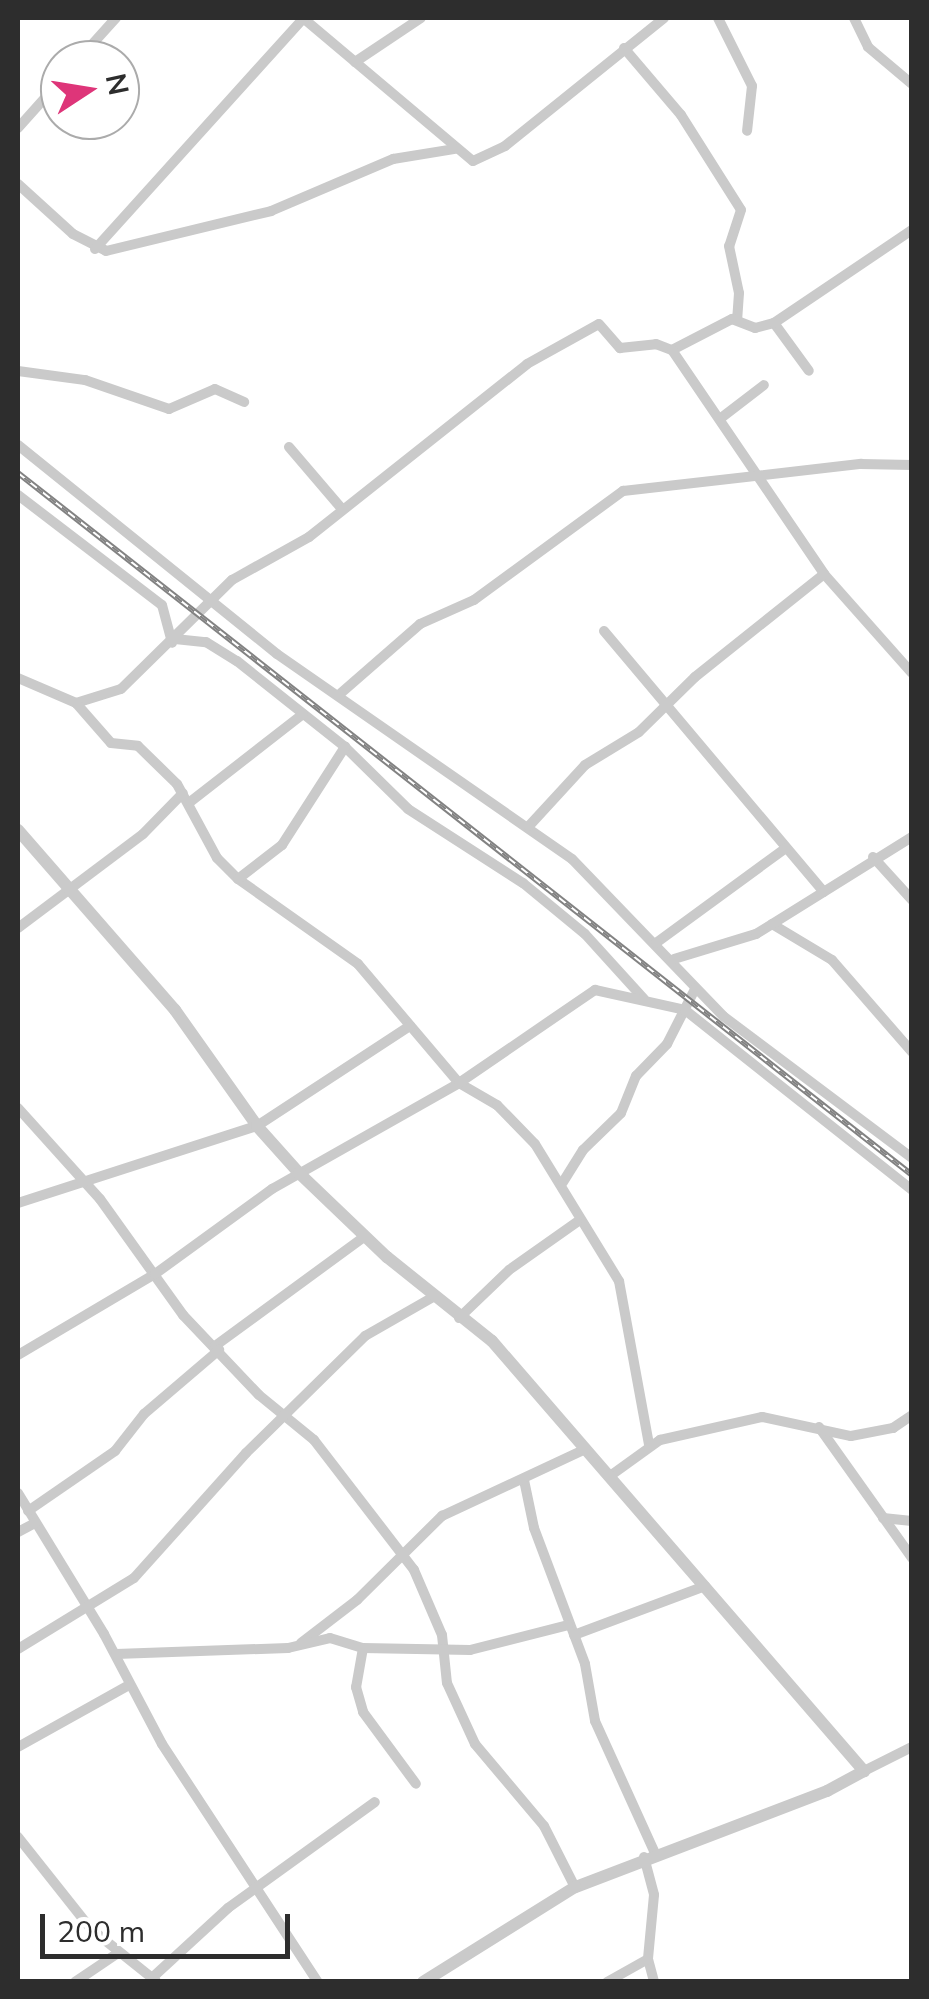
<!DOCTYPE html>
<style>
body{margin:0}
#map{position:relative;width:929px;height:1999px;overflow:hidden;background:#fff;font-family:Mulish,sans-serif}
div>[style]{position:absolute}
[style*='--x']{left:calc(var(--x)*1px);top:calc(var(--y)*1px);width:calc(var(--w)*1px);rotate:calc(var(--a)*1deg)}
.minor>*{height:10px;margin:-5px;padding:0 5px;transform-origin:5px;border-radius:5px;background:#cacaca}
.tertiary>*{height:12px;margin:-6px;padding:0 6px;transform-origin:6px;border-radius:6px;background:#cacaca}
.rail>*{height:6px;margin-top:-3px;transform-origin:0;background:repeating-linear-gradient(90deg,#fff 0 8px,#828282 0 16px);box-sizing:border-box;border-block:2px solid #828282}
span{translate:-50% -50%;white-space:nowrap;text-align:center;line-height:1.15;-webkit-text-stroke:10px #fff;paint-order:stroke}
.frame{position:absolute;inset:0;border:20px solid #2d2d2d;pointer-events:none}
.north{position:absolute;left:40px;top:40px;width:100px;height:100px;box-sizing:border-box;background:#fff;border:2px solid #ababab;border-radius:50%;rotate:78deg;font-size:28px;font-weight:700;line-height:40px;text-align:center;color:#2d2d2d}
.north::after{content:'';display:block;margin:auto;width:35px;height:45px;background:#de3579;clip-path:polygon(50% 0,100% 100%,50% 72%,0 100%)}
.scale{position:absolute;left:40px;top:1914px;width:250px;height:45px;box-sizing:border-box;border:5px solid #2d2d2d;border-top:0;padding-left:12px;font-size:30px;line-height:35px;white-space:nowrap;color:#2d2d2d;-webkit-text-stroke:8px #fff;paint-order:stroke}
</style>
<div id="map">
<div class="minor">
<div style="--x:303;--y:18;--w:222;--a:40.1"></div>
<div style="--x:473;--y:161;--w:35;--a:-25"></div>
<div style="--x:505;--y:146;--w:204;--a:-38.8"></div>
<div style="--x:718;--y:18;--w:76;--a:63.4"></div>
<div style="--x:752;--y:86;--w:45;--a:96.3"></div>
<div style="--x:854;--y:18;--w:32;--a:64"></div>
<div style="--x:868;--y:47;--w:57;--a:40.1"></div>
<div style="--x:624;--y:48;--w:88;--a:49.6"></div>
<div style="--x:681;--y:115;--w:112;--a:57.7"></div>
<div style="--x:741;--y:210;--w:38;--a:108"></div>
<div style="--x:729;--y:246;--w:48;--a:78"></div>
<div style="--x:739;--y:293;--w:26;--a:94"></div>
<div style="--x:78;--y:60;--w:57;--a:-47.9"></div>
<div style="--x:355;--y:62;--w:79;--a:-33.7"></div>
<div style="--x:18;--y:128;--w:63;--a:-48.2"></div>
<div style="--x:18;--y:184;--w:74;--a:42.3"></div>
<div style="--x:73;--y:234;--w:37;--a:27"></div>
<div style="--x:106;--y:251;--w:170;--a:-13.6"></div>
<div style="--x:271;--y:211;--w:133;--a:-23.1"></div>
<div style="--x:393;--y:159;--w:63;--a:-9.2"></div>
<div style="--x:95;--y:249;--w:312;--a:-47.9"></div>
<div style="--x:774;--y:323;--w:59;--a:53.9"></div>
<div style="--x:672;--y:350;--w:68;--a:-27.3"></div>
<div style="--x:732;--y:319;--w:25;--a:21"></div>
<div style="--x:755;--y:328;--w:20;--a:-15"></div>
<div style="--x:774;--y:323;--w:166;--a:-34"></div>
<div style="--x:18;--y:371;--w:68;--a:7.7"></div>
<div style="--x:85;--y:380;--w:89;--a:19"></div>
<div style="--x:169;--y:409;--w:50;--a:-23.5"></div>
<div style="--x:215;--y:389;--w:32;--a:24"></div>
<div style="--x:721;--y:418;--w:54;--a:-37.5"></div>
<div style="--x:18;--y:445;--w:333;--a:38.9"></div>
<div style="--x:277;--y:654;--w:359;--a:34.8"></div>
<div style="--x:572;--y:859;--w:218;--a:46.1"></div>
<div style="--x:723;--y:1016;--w:236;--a:36.9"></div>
<div style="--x:289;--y:447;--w:82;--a:49.5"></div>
<div style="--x:18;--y:495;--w:181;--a:37.4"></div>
<div style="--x:162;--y:605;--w:39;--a:75"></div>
<div style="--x:604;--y:631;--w:341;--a:49.9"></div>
<div style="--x:175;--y:639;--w:31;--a:6"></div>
<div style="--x:206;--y:642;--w:36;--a:32"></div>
<div style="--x:237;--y:661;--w:138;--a:38.5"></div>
<div style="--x:345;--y:747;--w:88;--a:44.5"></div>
<div style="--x:408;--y:809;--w:137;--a:32.8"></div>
<div style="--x:523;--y:883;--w:80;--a:39.4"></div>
<div style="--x:585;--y:934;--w:88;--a:47.8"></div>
<div style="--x:18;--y:678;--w:63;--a:23.3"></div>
<div style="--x:76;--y:703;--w:47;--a:-17.3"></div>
<div style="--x:121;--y:689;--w:156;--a:-44.5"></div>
<div style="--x:232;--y:580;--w:88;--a:-29.2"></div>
<div style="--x:309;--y:537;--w:278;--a:-38.4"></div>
<div style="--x:527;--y:364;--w:82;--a:-29.1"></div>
<div style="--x:599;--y:324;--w:32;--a:49"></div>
<div style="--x:620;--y:348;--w:36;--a:-6"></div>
<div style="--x:656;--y:344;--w:17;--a:21"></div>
<div style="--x:672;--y:350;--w:271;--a:55.8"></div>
<div style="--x:824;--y:574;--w:132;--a:48.4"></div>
<div style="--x:341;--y:693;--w:105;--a:-41.1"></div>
<div style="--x:420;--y:624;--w:59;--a:-24"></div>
<div style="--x:474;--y:600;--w:185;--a:-36.2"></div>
<div style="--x:623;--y:491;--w:240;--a:-6.5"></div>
<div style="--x:861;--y:464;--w:51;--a:1.1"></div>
<div style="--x:76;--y:703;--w:53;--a:48.8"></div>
<div style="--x:111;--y:743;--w:27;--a:6"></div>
<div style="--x:138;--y:746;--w:54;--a:44.3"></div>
<div style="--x:177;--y:784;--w:84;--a:61.6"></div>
<div style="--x:217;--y:858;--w:30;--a:45"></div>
<div style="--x:238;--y:879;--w:147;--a:35.3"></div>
<div style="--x:358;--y:964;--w:156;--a:49.7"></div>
<div style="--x:459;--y:1083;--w:44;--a:30.1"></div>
<div style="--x:497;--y:1105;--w:54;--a:45.7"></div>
<div style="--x:535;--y:1144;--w:161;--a:58.5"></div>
<div style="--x:619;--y:1281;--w:167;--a:79.6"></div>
<div style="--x:190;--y:802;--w:143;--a:-37.9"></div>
<div style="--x:529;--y:826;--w:83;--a:-47.4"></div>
<div style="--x:585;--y:765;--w:63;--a:-31.4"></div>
<div style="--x:639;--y:732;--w:78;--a:-44.5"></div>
<div style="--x:695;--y:677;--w:165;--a:-38.6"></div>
<div style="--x:873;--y:857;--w:58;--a:47.8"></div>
<div style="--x:238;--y:879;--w:56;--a:-37.7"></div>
<div style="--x:282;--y:845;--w:117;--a:-57.3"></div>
<div style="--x:772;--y:924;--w:70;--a:31"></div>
<div style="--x:832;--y:960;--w:122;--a:49"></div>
<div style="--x:18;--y:928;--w:156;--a:-36.9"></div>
<div style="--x:143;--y:834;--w:57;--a:-45.7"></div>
<div style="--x:656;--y:943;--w:161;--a:-36.2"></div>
<div style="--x:674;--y:959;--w:86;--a:-17"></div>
<div style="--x:756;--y:934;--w:184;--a:-31.9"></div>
<div style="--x:18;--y:1108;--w:122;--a:48"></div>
<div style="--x:100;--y:1199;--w:143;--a:54.4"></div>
<div style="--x:183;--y:1315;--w:110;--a:46.5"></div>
<div style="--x:259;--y:1395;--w:71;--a:39.3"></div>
<div style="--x:314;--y:1440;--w:164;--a:52.4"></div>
<div style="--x:414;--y:1570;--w:71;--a:66.7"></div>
<div style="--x:442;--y:1635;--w:48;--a:84.1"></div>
<div style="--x:447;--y:1683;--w:67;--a:65.3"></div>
<div style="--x:475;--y:1744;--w:107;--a:49.9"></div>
<div style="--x:544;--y:1826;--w:68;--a:63.1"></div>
<div style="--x:563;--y:1182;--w:38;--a:-58"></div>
<div style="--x:583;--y:1150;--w:53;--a:-44.2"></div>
<div style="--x:621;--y:1113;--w:40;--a:-68"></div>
<div style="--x:636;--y:1076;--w:45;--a:-45.9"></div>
<div style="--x:667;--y:1044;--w:62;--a:-63"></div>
<div style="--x:18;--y:1203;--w:251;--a:-17.9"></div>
<div style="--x:257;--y:1126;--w:183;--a:-33.2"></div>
<div style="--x:459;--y:1318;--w:69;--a:-43.8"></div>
<div style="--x:509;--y:1270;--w:83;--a:-35.2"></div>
<div style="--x:215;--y:1346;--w:185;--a:-36.2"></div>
<div style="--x:18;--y:1355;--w:159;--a:-30.6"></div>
<div style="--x:155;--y:1274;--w:145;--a:-36"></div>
<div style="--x:272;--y:1189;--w:215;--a:-29.5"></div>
<div style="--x:459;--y:1083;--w:165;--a:-34.4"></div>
<div style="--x:595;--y:990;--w:92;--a:12.5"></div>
<div style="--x:685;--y:1010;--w:290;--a:38.4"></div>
<div style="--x:819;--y:1427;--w:161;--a:54.6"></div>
<div style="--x:610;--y:1476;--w:62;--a:-35.8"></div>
<div style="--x:660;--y:1440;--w:105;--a:-12.7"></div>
<div style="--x:762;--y:1417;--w:91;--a:12.1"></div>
<div style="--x:851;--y:1436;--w:43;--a:-10.8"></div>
<div style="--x:893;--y:1428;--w:23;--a:-34"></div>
<div style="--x:524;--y:1480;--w:49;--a:78.2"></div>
<div style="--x:534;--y:1528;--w:145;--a:69.4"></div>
<div style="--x:585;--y:1664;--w:58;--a:80"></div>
<div style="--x:595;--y:1721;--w:145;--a:65.6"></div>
<div style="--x:18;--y:1493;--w:165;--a:58.6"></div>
<div style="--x:104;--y:1634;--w:124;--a:62.2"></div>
<div style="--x:162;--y:1744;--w:285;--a:56.8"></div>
<div style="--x:28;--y:1511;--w:106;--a:-34.6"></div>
<div style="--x:115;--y:1451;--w:47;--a:-51.9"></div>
<div style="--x:144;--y:1414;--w:99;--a:-40.5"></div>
<div style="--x:883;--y:1518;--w:29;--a:6"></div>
<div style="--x:18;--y:1532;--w:19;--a:-28"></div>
<div style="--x:574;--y:1635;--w:140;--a:-20.5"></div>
<div style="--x:301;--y:1643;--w:71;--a:-37.5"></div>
<div style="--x:357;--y:1600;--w:120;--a:-44.7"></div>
<div style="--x:442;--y:1516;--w:159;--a:-25"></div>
<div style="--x:363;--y:1648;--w:40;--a:100"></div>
<div style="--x:356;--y:1687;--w:26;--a:74"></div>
<div style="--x:363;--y:1712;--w:89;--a:53.6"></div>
<div style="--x:18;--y:1649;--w:136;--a:-31.5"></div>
<div style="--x:134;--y:1578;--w:168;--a:-48.1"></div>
<div style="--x:246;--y:1453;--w:167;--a:-44.5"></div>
<div style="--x:365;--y:1336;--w:78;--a:-29.8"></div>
<div style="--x:116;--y:1654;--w:172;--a:-2"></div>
<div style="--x:288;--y:1648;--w:43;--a:-13.4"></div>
<div style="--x:330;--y:1638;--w:34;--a:17"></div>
<div style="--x:363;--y:1648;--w:107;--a:1.1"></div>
<div style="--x:470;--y:1650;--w:101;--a:-14.3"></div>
<div style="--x:18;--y:1747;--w:127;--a:-29.2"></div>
<div style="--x:864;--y:1771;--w:54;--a:-26.6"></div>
<div style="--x:18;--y:1837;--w:117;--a:51.6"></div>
<div style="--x:91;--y:1929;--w:83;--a:38.7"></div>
<div style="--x:644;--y:1857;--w:39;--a:75"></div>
<div style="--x:654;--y:1895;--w:64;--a:95.4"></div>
<div style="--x:648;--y:1959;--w:24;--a:75"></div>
<div style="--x:153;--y:1977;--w:102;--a:-42.6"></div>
<div style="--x:228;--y:1908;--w:181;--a:-35.8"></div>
<div style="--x:75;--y:1982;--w:52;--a:-34"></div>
<div style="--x:607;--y:1982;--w:47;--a:-29.3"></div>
</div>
<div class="tertiary">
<div style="--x:18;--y:830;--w:239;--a:48.9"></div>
<div style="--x:175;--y:1010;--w:142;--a:54.7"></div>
<div style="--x:257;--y:1126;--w:63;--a:48.2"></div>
<div style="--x:299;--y:1173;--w:122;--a:43.7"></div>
<div style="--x:387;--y:1257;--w:134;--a:38.7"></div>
<div style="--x:492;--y:1341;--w:569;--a:49.14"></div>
<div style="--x:864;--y:1771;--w:42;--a:151.6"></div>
<div style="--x:827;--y:1791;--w:270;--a:159.1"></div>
<div style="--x:575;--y:1887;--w:179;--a:148"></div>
</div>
<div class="rail">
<div style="--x:18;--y:473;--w:1137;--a:38.14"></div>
</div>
<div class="frame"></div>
<div class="north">N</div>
<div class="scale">200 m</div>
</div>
